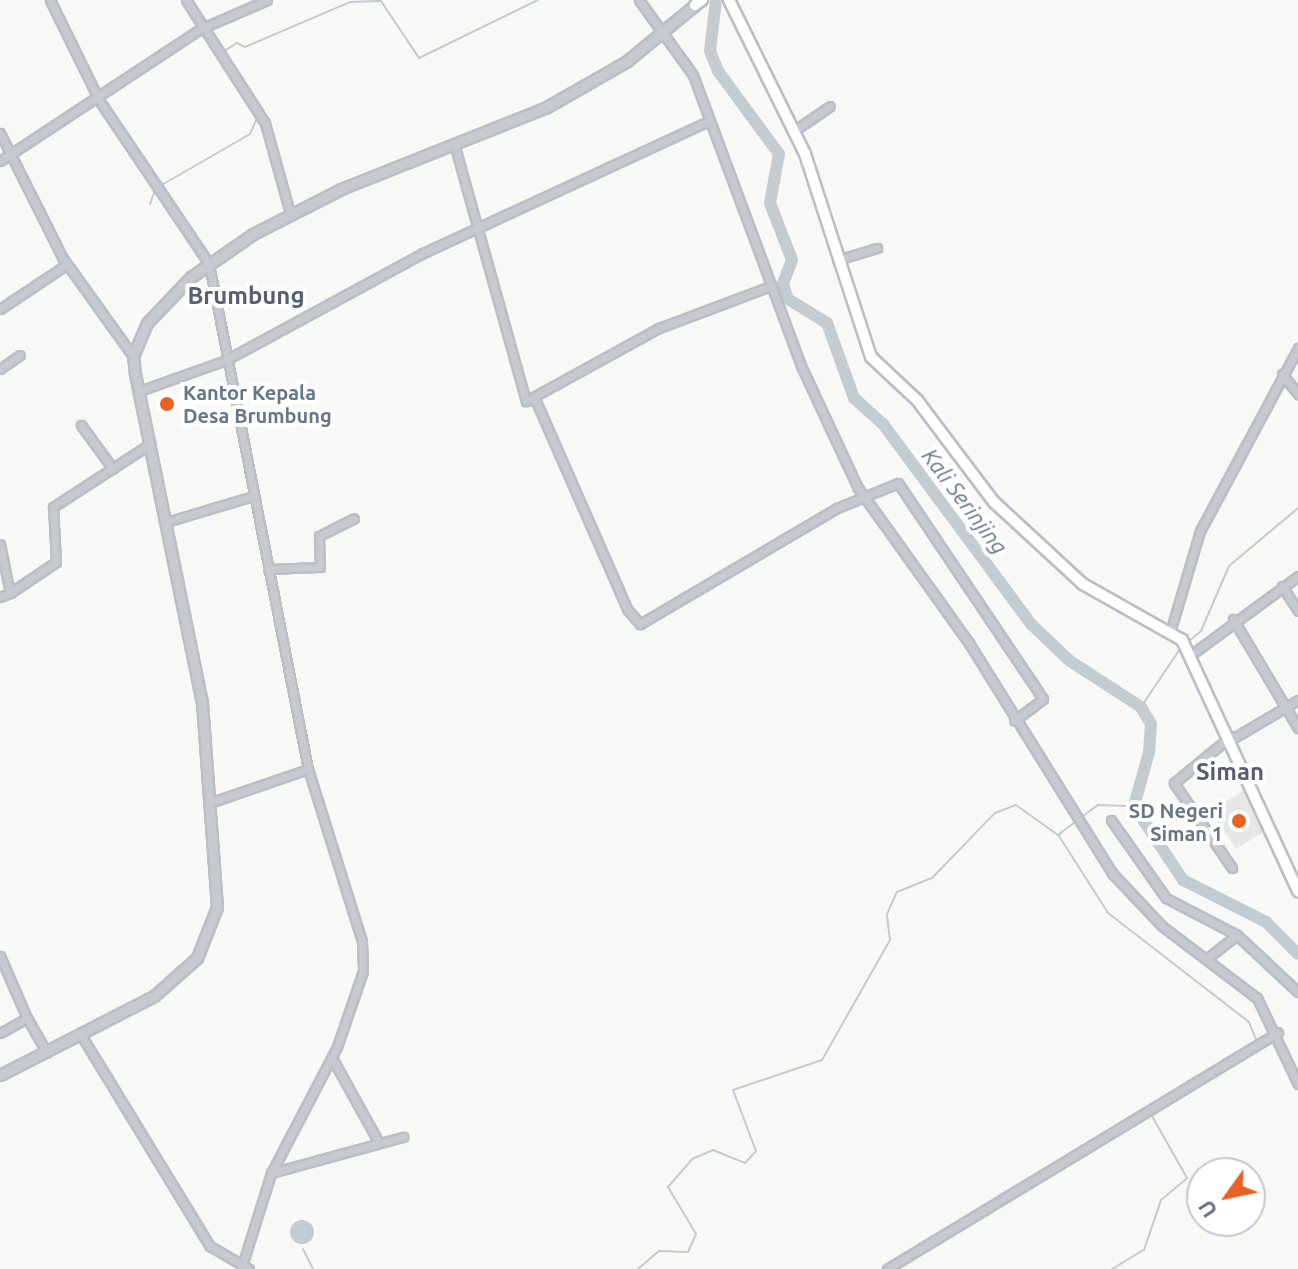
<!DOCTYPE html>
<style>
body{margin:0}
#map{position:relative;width:1298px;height:1269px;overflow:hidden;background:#f8f8f6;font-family:Ubuntu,sans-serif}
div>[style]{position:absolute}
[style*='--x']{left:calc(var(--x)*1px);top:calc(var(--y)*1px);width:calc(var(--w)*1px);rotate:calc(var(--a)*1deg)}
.built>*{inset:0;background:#e6e7e7}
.water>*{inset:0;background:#c3ccd1}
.round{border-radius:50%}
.stream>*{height:2px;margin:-1px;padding:0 1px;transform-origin:1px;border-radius:1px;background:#c3ccd1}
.river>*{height:12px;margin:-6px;padding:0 6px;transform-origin:6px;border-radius:6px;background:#c3ccd1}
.roads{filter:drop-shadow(2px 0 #babfc4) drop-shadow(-2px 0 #babfc4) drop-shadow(0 2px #babfc4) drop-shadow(0 -2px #babfc4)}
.minor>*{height:7px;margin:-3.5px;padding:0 3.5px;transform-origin:3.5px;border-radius:3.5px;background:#c6c9cd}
.tertiary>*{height:9px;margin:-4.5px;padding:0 4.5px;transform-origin:4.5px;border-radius:4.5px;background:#c6c9cd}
.secondary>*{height:10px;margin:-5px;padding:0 5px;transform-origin:5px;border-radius:5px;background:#fff}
.dots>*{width:22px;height:22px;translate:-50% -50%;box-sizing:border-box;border:4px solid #fff;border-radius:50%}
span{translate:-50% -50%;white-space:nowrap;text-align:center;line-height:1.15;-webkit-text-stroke:8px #fff;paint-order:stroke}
.poi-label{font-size:20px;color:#667688;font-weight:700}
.left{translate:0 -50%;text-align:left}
.right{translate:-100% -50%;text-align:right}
.water-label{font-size:22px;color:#627783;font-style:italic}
.quarter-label{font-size:24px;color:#54606d;font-weight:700}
.north{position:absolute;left:1186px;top:1157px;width:80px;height:80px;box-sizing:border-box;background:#fff;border:2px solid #c2c8cf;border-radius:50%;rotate:237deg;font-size:22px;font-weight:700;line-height:32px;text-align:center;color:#667688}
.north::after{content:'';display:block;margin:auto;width:28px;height:36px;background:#ea6124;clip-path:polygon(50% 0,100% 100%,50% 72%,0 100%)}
</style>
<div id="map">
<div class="built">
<div style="clip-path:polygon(1248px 788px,1265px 831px,1236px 849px,1211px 811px)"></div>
</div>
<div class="water">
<div class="round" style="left:290px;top:1220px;width:24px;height:24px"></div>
</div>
<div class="stream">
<div style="--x:229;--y:60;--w:10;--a:-119"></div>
<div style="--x:224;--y:51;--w:15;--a:-32"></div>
<div style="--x:237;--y:43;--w:9;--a:27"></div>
<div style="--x:245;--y:47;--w:114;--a:-23.2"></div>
<div style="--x:350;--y:2;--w:31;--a:-2"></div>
<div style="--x:381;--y:1;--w:69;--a:56.3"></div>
<div style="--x:419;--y:58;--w:132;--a:-26"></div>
<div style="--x:226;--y:65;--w:12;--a:66"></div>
<div style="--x:160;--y:186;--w:104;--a:-30"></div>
<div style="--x:250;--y:134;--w:17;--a:-66"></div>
<div style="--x:150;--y:204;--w:15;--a:-70"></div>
<div style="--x:1188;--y:642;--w:17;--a:-40"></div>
<div style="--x:1201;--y:631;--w:71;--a:-66.7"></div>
<div style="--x:1229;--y:566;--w:90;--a:-40"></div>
<div style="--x:1141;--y:707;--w:70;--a:-56.1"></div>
<div style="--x:1080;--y:818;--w:22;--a:-36"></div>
<div style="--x:1098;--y:805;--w:36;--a:2"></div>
<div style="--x:1059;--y:836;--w:91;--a:57.5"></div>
<div style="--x:1108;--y:913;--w:178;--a:37.7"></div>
<div style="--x:1249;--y:1022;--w:22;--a:68"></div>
<div style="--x:1248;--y:1054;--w:13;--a:-27"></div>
<div style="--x:303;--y:1249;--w:22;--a:63"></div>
<div style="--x:638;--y:1269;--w:28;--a:-41"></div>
<div style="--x:659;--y:1251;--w:29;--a:2"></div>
<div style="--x:688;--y:1252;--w:20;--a:-66"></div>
<div style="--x:696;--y:1234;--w:55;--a:-120.8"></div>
<div style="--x:668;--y:1187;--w:37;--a:-49"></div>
<div style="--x:692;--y:1159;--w:23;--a:-23"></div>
<div style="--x:713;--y:1150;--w:35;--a:22"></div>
<div style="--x:745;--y:1163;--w:16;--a:-47"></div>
<div style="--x:756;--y:1151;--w:65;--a:-110.7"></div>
<div style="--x:733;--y:1090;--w:94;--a:-18.6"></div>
<div style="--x:822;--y:1060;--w:138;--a:-60.5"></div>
<div style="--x:890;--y:940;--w:26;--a:-97"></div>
<div style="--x:887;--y:914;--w:24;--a:-66"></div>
<div style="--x:897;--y:892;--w:38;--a:-22"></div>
<div style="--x:932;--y:878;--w:91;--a:-45.9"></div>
<div style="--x:995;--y:813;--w:22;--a:-21"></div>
<div style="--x:1016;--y:805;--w:52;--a:35.5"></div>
<div style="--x:1058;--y:835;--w:21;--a:-37"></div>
<div style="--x:1112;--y:1269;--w:37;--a:-31"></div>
<div style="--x:1144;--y:1250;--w:53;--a:-71.2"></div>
<div style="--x:1161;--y:1200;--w:34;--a:-40"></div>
<div style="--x:1187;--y:1178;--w:71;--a:-119.4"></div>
<div style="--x:1152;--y:1116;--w:99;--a:-33"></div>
</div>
<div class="river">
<div style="--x:716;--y:0;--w:51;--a:96.7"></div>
<div style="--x:710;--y:51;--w:22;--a:68"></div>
<div style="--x:718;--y:71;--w:103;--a:53.7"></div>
<div style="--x:779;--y:154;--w:50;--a:100.4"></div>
<div style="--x:770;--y:203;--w:61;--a:68.9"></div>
<div style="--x:792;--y:260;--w:26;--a:111"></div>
<div style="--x:783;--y:284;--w:16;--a:72"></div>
<div style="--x:788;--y:299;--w:46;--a:31.6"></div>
<div style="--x:827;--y:323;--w:80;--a:70.2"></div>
<div style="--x:854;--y:398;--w:39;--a:42"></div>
<div style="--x:883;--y:424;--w:250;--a:53.5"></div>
<div style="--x:1032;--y:625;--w:52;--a:43.5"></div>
<div style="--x:1070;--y:661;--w:85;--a:32.9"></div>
<div style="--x:1141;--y:707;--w:20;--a:60"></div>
<div style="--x:1151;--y:724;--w:28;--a:94"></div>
<div style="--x:1149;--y:752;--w:56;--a:105.5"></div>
<div style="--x:1134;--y:806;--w:89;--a:56.5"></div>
<div style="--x:1183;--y:880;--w:93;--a:26.8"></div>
<div style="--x:1266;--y:922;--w:45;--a:45"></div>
</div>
<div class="roads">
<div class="minor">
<div style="--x:50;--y:0;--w:111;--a:63.9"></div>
<div style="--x:99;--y:100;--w:197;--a:56.1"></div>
<div style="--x:209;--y:264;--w:515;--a:78.91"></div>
<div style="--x:308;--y:769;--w:180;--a:72.6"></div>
<div style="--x:362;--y:941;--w:30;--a:88"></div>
<div style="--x:363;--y:971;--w:80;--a:108.9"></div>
<div style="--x:337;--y:1047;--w:142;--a:117.6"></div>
<div style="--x:186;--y:0;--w:146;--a:57.3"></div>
<div style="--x:265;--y:123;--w:93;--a:74.5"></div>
<div style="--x:639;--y:0;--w:92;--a:54.2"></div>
<div style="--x:693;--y:75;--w:313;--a:69.6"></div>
<div style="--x:802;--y:368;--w:132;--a:65"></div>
<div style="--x:858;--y:488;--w:191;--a:54.4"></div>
<div style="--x:969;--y:643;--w:271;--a:58.1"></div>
<div style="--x:1112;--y:873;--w:73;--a:46.7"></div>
<div style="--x:1162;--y:926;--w:119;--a:37.2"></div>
<div style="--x:1257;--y:998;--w:95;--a:64.5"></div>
<div style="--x:795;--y:130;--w:42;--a:-34.4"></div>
<div style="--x:0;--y:133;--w:139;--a:63.4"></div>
<div style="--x:62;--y:257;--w:122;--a:54.4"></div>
<div style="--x:455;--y:147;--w:264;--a:74.4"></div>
<div style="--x:526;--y:401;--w:152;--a:-28.8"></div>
<div style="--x:659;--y:328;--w:120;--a:-20.6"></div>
<div style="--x:0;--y:161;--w:240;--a:-33.4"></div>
<div style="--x:200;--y:29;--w:73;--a:-23.4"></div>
<div style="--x:837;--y:260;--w:42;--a:-16.7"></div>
<div style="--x:0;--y:309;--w:79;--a:-33.7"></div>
<div style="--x:0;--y:369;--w:24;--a:-35"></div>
<div style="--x:1282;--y:374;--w:26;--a:51"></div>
<div style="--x:139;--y:391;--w:92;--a:-19.6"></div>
<div style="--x:226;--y:360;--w:224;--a:-28.5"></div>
<div style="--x:423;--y:253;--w:315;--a:-24.8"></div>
<div style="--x:535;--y:399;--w:229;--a:66.3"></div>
<div style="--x:627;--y:609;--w:20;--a:49"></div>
<div style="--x:640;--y:624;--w:229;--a:-30.5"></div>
<div style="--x:837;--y:508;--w:66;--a:-22.3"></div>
<div style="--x:898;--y:483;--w:260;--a:56.1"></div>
<div style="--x:1043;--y:699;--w:36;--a:143"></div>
<div style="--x:81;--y:425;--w:54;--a:54"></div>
<div style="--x:166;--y:522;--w:91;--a:-16.6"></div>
<div style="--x:0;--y:544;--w:50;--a:78.5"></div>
<div style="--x:10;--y:593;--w:11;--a:158"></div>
<div style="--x:268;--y:569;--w:52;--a:-2.2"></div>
<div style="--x:320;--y:567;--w:31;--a:-92"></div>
<div style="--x:319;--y:536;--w:39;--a:-27"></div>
<div style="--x:1282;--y:586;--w:30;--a:57"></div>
<div style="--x:10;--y:593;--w:55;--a:-34"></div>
<div style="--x:56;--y:562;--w:55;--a:-93.1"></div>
<div style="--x:53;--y:507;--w:116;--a:-33"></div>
<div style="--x:1233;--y:619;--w:127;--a:59.2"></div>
<div style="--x:1171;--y:629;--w:102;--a:-73.5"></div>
<div style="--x:1200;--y:531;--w:208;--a:-61.8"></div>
<div style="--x:1192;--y:654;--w:132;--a:-36.3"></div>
<div style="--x:1231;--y:736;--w:74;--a:140.5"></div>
<div style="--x:1174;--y:783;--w:103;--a:55.7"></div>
<div style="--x:1232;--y:739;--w:77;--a:-30.6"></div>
<div style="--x:215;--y:801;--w:98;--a:-19"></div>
<div style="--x:1111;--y:820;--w:95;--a:54.8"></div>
<div style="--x:1166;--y:898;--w:80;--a:27.5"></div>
<div style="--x:0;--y:956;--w:68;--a:66.5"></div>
<div style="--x:1210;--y:956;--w:34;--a:-38"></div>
<div style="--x:1237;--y:935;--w:83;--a:43.1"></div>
<div style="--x:0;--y:1033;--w:31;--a:-29"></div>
<div style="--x:27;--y:1018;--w:40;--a:60.3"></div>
<div style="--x:81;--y:1035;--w:247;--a:58.6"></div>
<div style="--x:210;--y:1246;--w:45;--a:30.5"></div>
<div style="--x:332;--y:1058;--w:95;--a:61"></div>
<div style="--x:241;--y:1269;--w:101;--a:-72.6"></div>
<div style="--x:271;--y:1173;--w:137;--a:-15.3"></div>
<div style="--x:887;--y:1269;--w:457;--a:-31.2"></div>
</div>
<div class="tertiary">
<div style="--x:0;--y:1075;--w:173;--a:-27.2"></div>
<div style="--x:154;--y:996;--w:57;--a:-41.5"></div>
<div style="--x:197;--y:958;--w:55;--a:-68.6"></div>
<div style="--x:217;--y:907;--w:205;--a:-94.2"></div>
<div style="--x:202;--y:703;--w:336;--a:-101.5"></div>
<div style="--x:135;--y:374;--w:18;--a:-96"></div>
<div style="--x:133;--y:356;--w:36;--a:-67"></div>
<div style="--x:147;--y:323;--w:64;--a:-46.3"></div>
<div style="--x:191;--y:277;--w:75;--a:-34.7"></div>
<div style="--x:253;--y:234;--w:99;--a:-27.1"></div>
<div style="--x:341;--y:189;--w:219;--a:-21.7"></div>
<div style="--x:545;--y:108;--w:95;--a:-29.8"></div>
<div style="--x:627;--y:61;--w:88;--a:-39.5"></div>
</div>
<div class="secondary">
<div style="--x:729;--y:0;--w:172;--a:63.7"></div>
<div style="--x:805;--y:154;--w:213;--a:72"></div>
<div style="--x:871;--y:357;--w:63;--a:43.1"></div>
<div style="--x:917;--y:400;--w:128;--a:53"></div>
<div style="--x:994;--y:502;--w:121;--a:42.7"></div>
<div style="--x:1083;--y:584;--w:114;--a:29.5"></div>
<div style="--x:1182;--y:640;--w:277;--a:65.2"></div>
<div style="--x:695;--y:5;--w:9;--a:-36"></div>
</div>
</div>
<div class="dots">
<div style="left:167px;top:404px;background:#ea6124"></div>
<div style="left:1239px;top:821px;background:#ea6124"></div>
</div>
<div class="poi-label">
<span class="left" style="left:183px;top:404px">Kantor Kepala<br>Desa Brumbung</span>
<span class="right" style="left:1223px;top:822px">SD Negeri<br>Siman 1</span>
</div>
<div class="water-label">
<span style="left:965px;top:501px;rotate:53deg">Kali Serinjing</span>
</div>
<div class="quarter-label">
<span style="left:246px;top:296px">Brumbung</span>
<span style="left:1230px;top:772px">Siman</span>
</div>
<div class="north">U</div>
</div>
